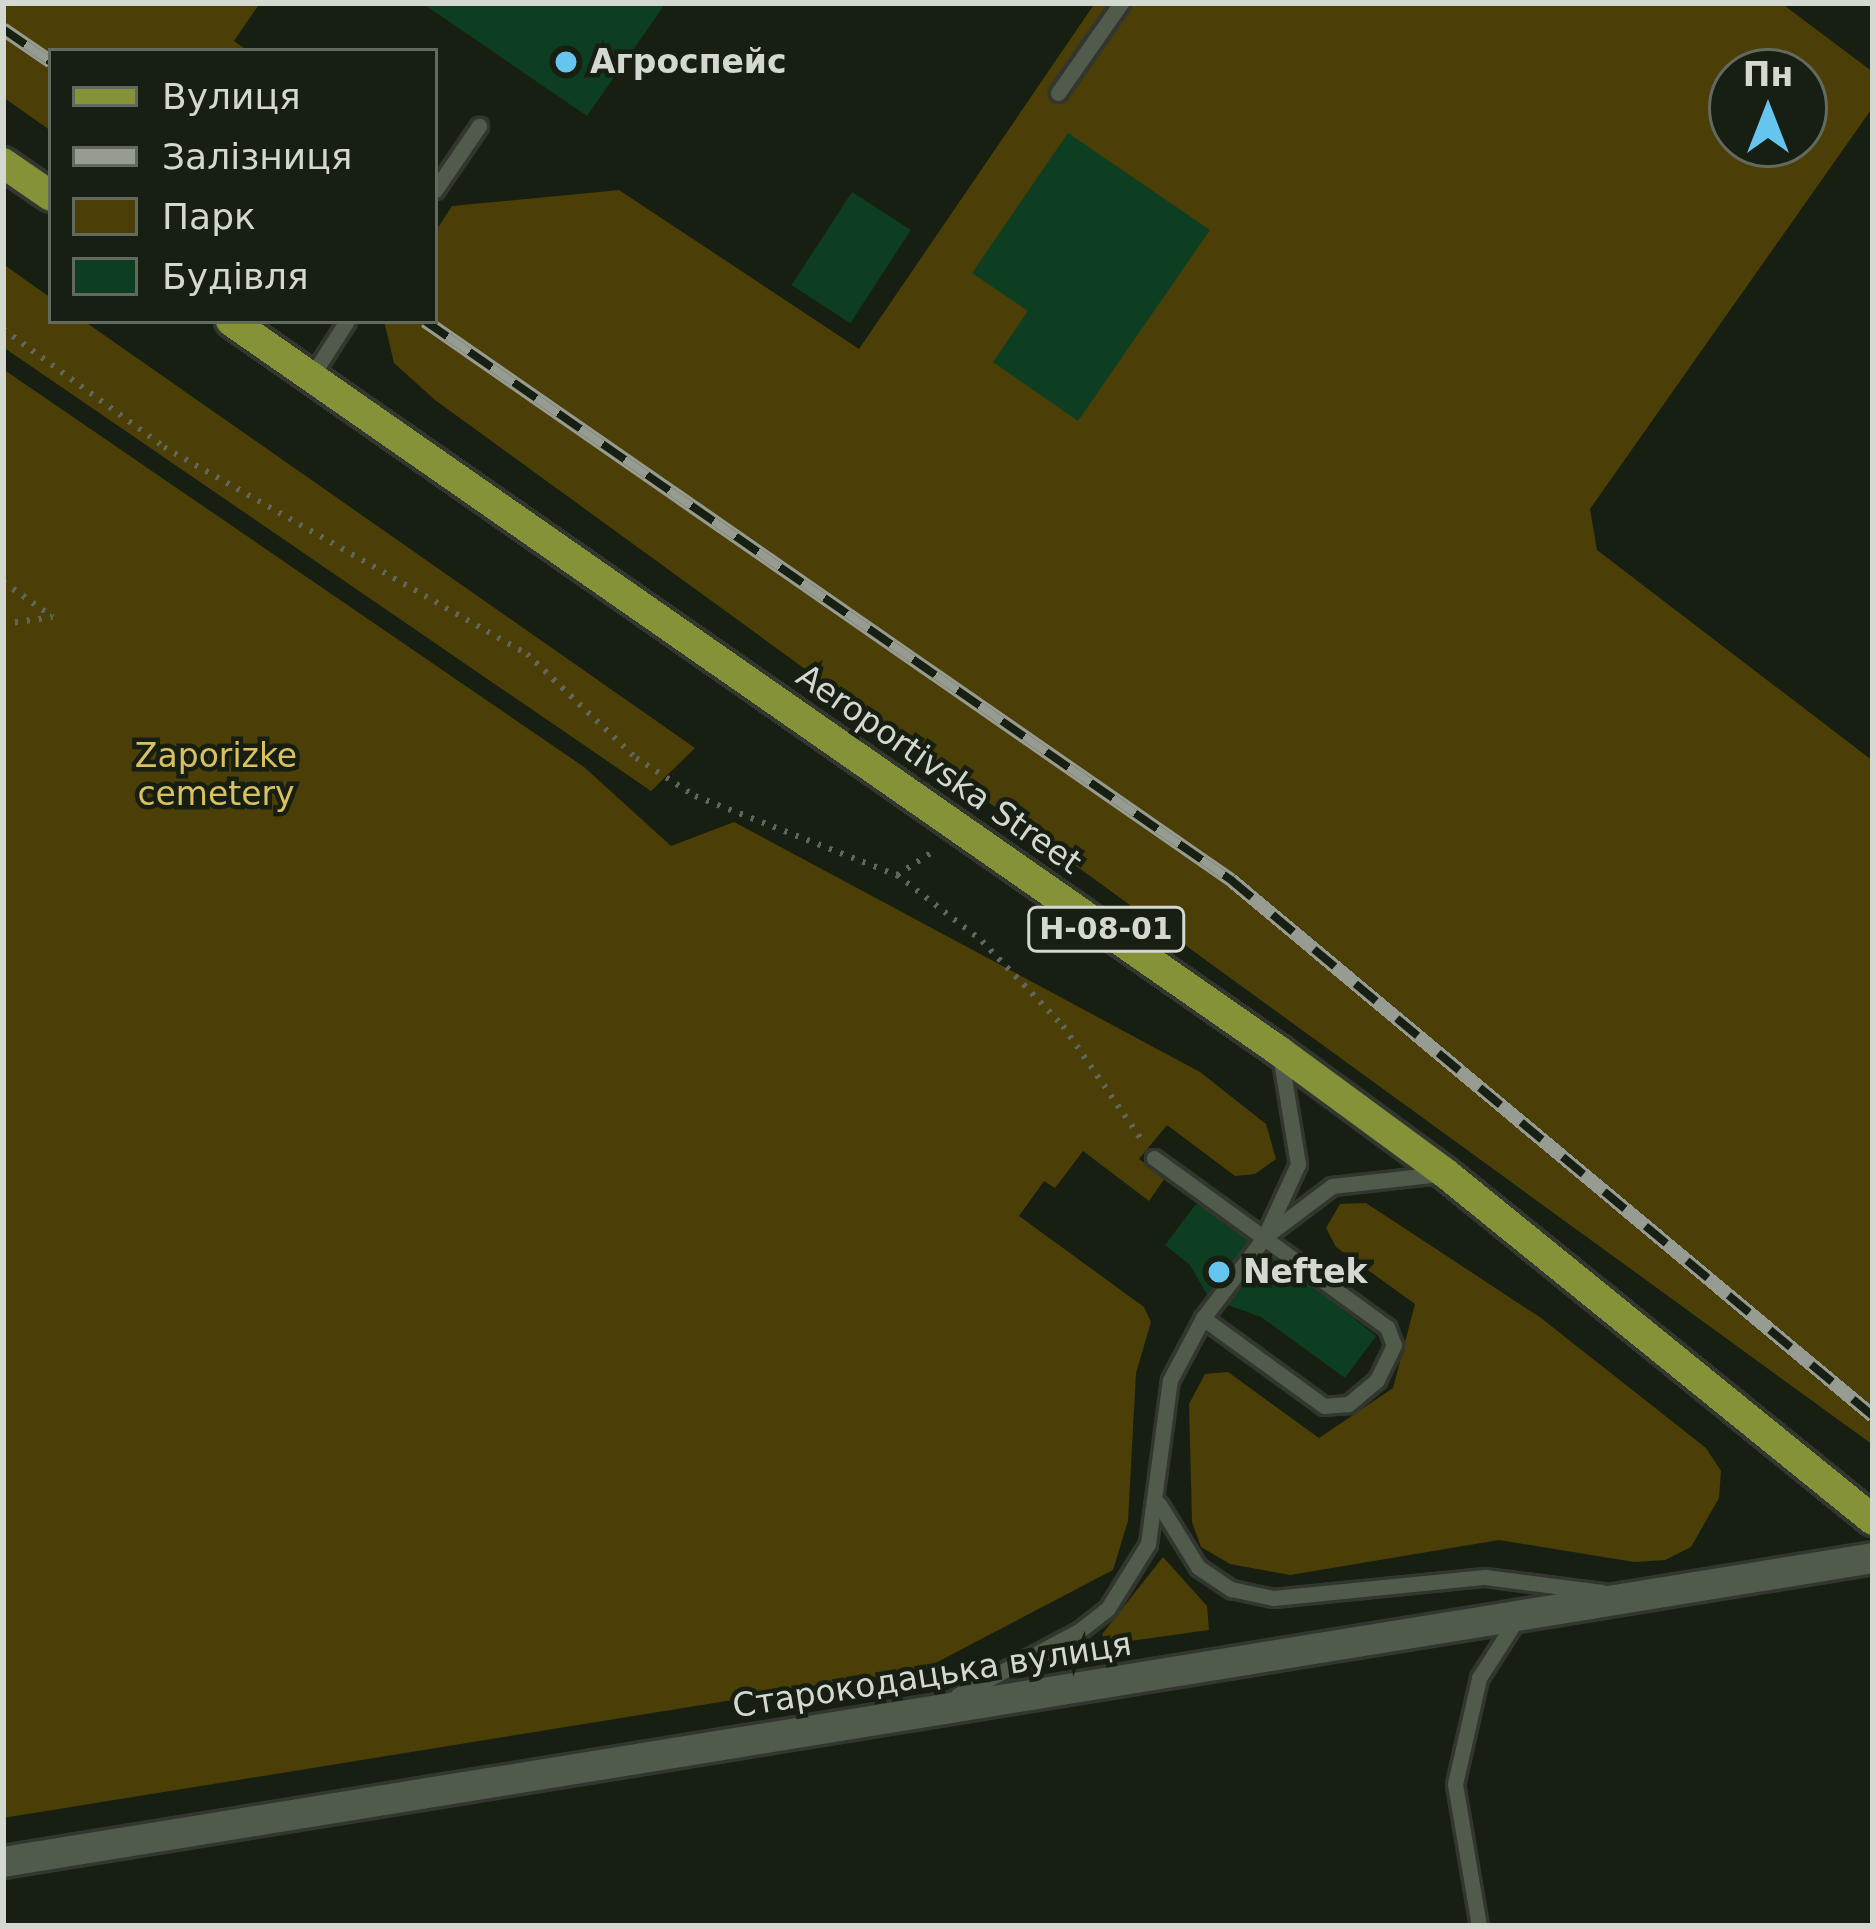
<!DOCTYPE html>
<meta charset="utf-8">
<style>
body{margin:0}
#map{position:relative;width:1876px;height:1929px;overflow:hidden;background:#171f12;font-family:"DejaVu Sans",sans-serif}
div>[style]{position:absolute}
[style*='--x']{left:calc(var(--x)*1px);top:calc(var(--y)*1px);width:calc(var(--w)*1px);rotate:calc(var(--a)*1deg)}
.green>*{inset:0;background:#4b3e06}
.building>*{inset:0;background:#0e3e21;transform-origin:0 0}
.path>*{height:6px;margin-top:-3px;transform-origin:0;background:repeating-linear-gradient(90deg,#5f665a 0 3px,transparent 0 12px)}
.roads{filter:drop-shadow(3px 0 #32362f) drop-shadow(-3px 0 #32362f) drop-shadow(0 3px #32362f) drop-shadow(0 -3px #32362f)}
.service>*{height:15px;margin:-7.5px;padding:0 7.5px;transform-origin:7.5px;border-radius:7.5px;background:#515b4c}
.tertiary>*{height:30px;margin:-15px;padding:0 15px;transform-origin:15px;border-radius:15px;background:#515b4c}
.primary>*{height:30px;margin:-15px;padding:0 15px;transform-origin:15px;border-radius:15px;background:#869238}
.rail>*{height:14px;margin-top:-7px;transform-origin:0;background:repeating-linear-gradient(90deg,#171f12 0 27px,#969c92 0 54px);box-sizing:border-box;border-block:3px solid #969c92}
.dots>*{width:33px;height:33px;translate:-50% -50%;box-sizing:border-box;border:6px solid #171f12;border-radius:50%}
span{translate:-50% -50%;white-space:nowrap;text-align:center;line-height:1.15;-webkit-text-stroke:9px #171f12;paint-order:stroke}
.shield-label span{padding:3px 9px;background:#171f12;border:3px solid;border-radius:9px;-webkit-text-stroke-width:0}
.shield-label{font-size:30px;color:#d3d8d0;font-weight:700}
.poi-label{font-size:33px;color:#d3d8d0;font-weight:700}
.left{translate:0 -50%;text-align:left}
.park-label{font-size:33px;color:#d9c160}
.street-label{font-size:33px;color:#d3d8d0}
.frame{position:absolute;inset:0;border:6px solid #d3d8d0;pointer-events:none}
.legend{position:absolute;left:48px;top:48px;width:390px;height:276px;box-sizing:border-box;background:#171f12;border:3px solid #62695e;margin:0;padding:15px 21px;list-style:none;font-size:36px;color:#d3d8d0}
.legend li{display:flex;align-items:center;gap:24px;height:60px}
.legend b{width:60px;border:3px solid #62695e}
.north{position:absolute;left:1708px;top:48px;width:120px;height:120px;box-sizing:border-box;background:#171f12;border:3px solid #62695e;border-radius:50%;rotate:0deg;font-size:33px;font-weight:700;line-height:48px;text-align:center;color:#d3d8d0}
.north::after{content:'';display:block;margin:auto;width:42px;height:54px;background:#65c5ee;clip-path:polygon(50% 0,100% 100%,50% 72%,0 100%)}
</style>
<div id="map">
<div class="green">
<div style="clip-path:polygon(3px 3px,260px 3px,234px 41px,248px 51px,51px 51px,51px 131px,3px 97px)"></div>
<div style="clip-path:polygon(evenodd,1095px 3px,1781px 3px,1873px 72px,1873px 107px,1590px 509px,1597px 550px,1873px 761px,1873px 1445px,435px 400px,394px 363px,384px 321px,435px 321px,435px 232px,452px 206px,619px 190px,859px 349px,1095px 3px,1732px 72px,1804px 72px,1804px 144px,1732px 144px,1732px 72px)"></div>
<div style="clip-path:polygon(3px 264px,51px 298px,51px 321px,84px 321px,695px 748px,651px 791px,3px 347px)"></div>
<div style="clip-path:polygon(3px 369px,584px 767px,671px 846px,734px 822px,1200px 1072px,1266px 1124px,1276px 1159px,1255px 1174px,1235px 1176px,1167px 1125px,1139px 1159px,1165px 1178px,1149px 1201px,1083px 1151px,1055px 1188px,1044px 1181px,1019px 1216px,1144px 1307px,1151px 1322px,1136px 1373px,1128px 1521px,1113px 1570px,924px 1669px,3px 1818px)"></div>
<div style="clip-path:polygon(1366px 1203px,1541px 1318px,1706px 1448px,1721px 1471px,1719px 1498px,1691px 1547px,1665px 1560px,1634px 1562px,1499px 1540px,1290px 1575px,1230px 1564px,1201px 1547px,1192px 1522px,1189px 1404px,1205px 1374px,1228px 1372px,1319px 1438px,1393px 1388px,1415px 1304px,1336px 1247px,1326px 1228px,1340px 1204px)"></div>
<div style="clip-path:polygon(1163px 1557px,1207px 1606px,1209px 1630px,1101px 1645px,1103px 1633px)"></div>
</div>
<div class="building">
<div style="clip-path:polygon(422px 3px,658px 3px,663px 7px,587px 116px)"></div>
<div style="clip-path:polygon(1068px 133px,1210px 230px,1078px 421px,993px 362px,1028px 311px,972px 273px)"></div>
<div style="left:852px;top:192px;width:70px;height:111px;rotate:33deg"></div>
<div style="clip-path:polygon(1196px 1204px,1230px 1220px,1376px 1336px,1345px 1378px,1261px 1317px,1209px 1298px,1190px 1265px,1165px 1245px)"></div>
</div>
<div class="path">
<div style="--x:3;--y:329;--w:200;--a:36.2"></div>
<div style="--x:164;--y:447;--w:418;--a:29.7"></div>
<div style="--x:527;--y:654;--w:151;--a:43.7"></div>
<div style="--x:636;--y:758;--w:70;--a:32.8"></div>
<div style="--x:695;--y:796;--w:217;--a:21.4"></div>
<div style="--x:897;--y:875;--w:44;--a:-33"></div>
<div style="--x:3;--y:582;--w:61;--a:35"></div>
<div style="--x:3;--y:624;--w:50;--a:-8"></div>
<div style="--x:897;--y:875;--w:108;--a:37.8"></div>
<div style="--x:982;--y:941;--w:117;--a:46.4"></div>
<div style="--x:1063;--y:1026;--w:137;--a:55.4"></div>
</div>
<div class="roads">
<div class="service">
<div style="--x:1058;--y:93;--w:110;--a:-55"></div>
<div style="--x:435;--y:190;--w:78;--a:-55.5"></div>
<div style="--x:311;--y:377;--w:67;--a:-57.3"></div>
<div style="--x:1154;--y:1158;--w:288;--a:36"></div>
<div style="--x:1387;--y:1327;--w:19;--a:69"></div>
<div style="--x:1394;--y:1345;--w:39;--a:116"></div>
<div style="--x:1377;--y:1380;--w:38;--a:140"></div>
<div style="--x:1348;--y:1404;--w:24;--a:175"></div>
<div style="--x:1324;--y:1406;--w:150;--a:-144"></div>
<div style="--x:1271;--y:1232;--w:76;--a:-37"></div>
<div style="--x:1332;--y:1186;--w:109;--a:-6.3"></div>
<div style="--x:1159;--y:1504;--w:74;--a:58.2"></div>
<div style="--x:1198;--y:1567;--w:40;--a:34"></div>
<div style="--x:1231;--y:1589;--w:43;--a:12.1"></div>
<div style="--x:1273;--y:1598;--w:213;--a:-5.7"></div>
<div style="--x:1485;--y:1577;--w:118;--a:7.3"></div>
<div style="--x:958;--y:1695;--w:137;--a:-27.9"></div>
<div style="--x:1079;--y:1631;--w:37;--a:-38"></div>
<div style="--x:1108;--y:1608;--w:75;--a:-58"></div>
<div style="--x:1148;--y:1544;--w:165;--a:-82.4"></div>
<div style="--x:1170;--y:1380;--w:70;--a:-62"></div>
<div style="--x:1203;--y:1318;--w:101;--a:-52.7"></div>
<div style="--x:1264;--y:1238;--w:81;--a:-65.3"></div>
<div style="--x:1298;--y:1164;--w:111;--a:-99.3"></div>
<div style="--x:1479;--y:1926;--w:144;--a:-99.6"></div>
<div style="--x:1455;--y:1784;--w:109;--a:-77.2"></div>
<div style="--x:1479;--y:1678;--w:72;--a:-57.4"></div>
</div>
<div class="tertiary">
<div style="--x:3;--y:1862;--w:1895;--a:-9.23"></div>
</div>
<div class="primary">
<div style="--x:3;--y:163;--w:58;--a:34.5"></div>
<div style="--x:231;--y:321;--w:1277;--a:34.86"></div>
<div style="--x:1279;--y:1051;--w:206;--a:36.3"></div>
<div style="--x:1445;--y:1173;--w:551;--a:39.03"></div>
</div>
</div>
<div class="rail">
<div style="--x:3;--y:29;--w:58;--a:34.5"></div>
<div style="--x:425;--y:321;--w:981;--a:34.74"></div>
<div style="--x:1231;--y:880;--w:836;--a:39.86"></div>
</div>
<div class="dots">
<div style="left:566px;top:62px;background:#65c5ee"></div>
<div style="left:1219px;top:1272px;background:#65c5ee"></div>
</div>
<div class="shield-label">
<span style="left:1106px;top:929px">Н-08-01</span>
</div>
<div class="poi-label">
<span class="left" style="left:590px;top:62px">Агроспейс</span>
<span class="left" style="left:1243px;top:1272px">Neftek</span>
</div>
<div class="park-label">
<span style="left:216px;top:775px">Zaporizke<br>cemetery</span>
</div>
<div class="street-label">
<span style="left:939px;top:769px;rotate:35deg">Aeroportivska Street</span>
<span style="left:932px;top:1675px;rotate:-9deg">Старокодацька вулиця</span>
</div>
<div class="frame"></div>
<ul class="legend">
<li><b style="height:15px;background:#869238"></b>Вулиця</li>
<li><b style="height:15px;background:#969c92"></b>Залізниця</li>
<li><b style="height:33px;background:#4b3e06"></b>Парк</li>
<li><b style="height:33px;background:#0e3e21"></b>Будівля</li>
</ul>
<div class="north">Пн</div>
</div>
